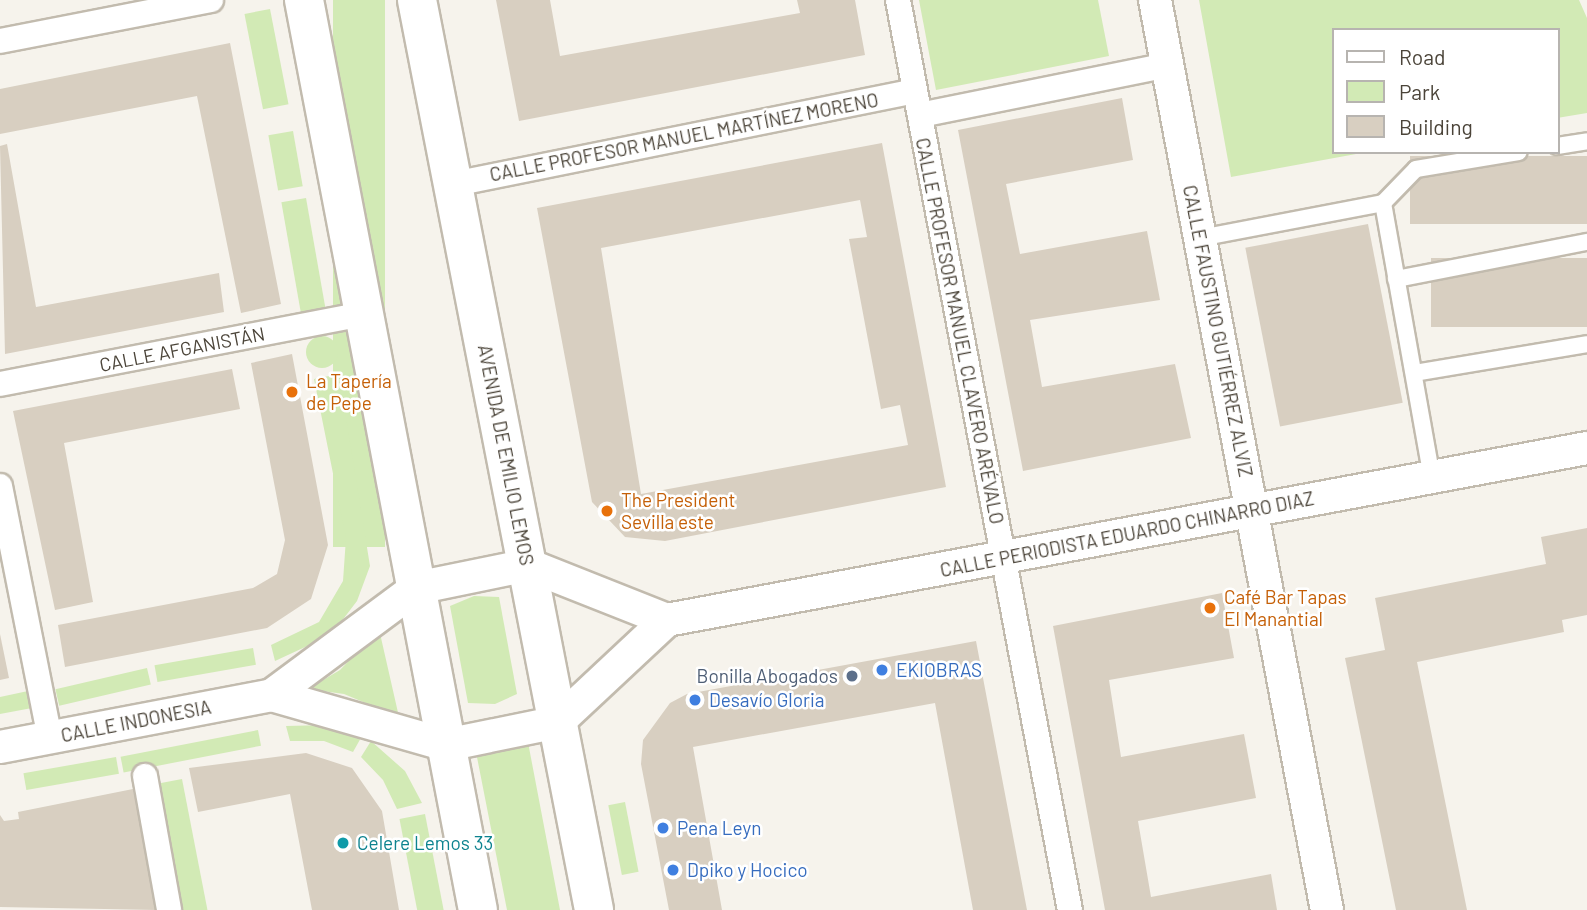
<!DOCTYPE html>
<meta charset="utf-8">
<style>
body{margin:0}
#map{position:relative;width:1587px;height:910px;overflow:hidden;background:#f6f3ec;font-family:Barlow,sans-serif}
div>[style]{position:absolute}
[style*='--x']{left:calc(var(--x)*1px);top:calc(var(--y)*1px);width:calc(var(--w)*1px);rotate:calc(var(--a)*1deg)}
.green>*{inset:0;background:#d2eab5;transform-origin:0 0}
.round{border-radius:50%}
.building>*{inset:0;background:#d8cfc1;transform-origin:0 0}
.roads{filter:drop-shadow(2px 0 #c2bbae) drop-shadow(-2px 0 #c2bbae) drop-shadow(0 2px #c2bbae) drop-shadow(0 -2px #c2bbae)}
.service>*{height:16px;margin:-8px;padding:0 8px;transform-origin:8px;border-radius:8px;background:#fff}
.pedestrian>*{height:24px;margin:-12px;padding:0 12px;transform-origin:12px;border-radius:12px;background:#fff}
.minor>*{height:32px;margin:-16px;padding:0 16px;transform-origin:16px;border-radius:16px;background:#fff}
.tertiary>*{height:38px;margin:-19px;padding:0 19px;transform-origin:19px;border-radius:19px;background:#fff}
.dots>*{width:19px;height:19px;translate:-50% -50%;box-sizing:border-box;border:4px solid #fff;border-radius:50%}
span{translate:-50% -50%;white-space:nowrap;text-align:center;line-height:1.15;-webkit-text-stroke:5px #fff;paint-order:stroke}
.street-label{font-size:19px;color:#4b4439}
.food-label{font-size:19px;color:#c56008}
.left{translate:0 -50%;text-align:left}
.shop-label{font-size:19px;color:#366cbe}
.service-label{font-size:19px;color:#4e5e75}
.right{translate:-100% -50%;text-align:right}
.culture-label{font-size:19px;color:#0d838f}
.legend{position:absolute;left:1332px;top:28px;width:228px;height:126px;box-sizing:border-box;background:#fff;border:2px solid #b7b4b0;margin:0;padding:9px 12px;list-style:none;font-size:21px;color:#4b4439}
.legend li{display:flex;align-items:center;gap:14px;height:35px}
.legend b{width:35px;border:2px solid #b7b4b0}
</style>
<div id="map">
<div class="green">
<div style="left:333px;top:0;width:52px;height:547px"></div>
<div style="clip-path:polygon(919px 0,1098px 0,1109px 56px,936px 90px)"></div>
<div style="clip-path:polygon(1199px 0,1579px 0,1587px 18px,1587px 113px,1557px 118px,1557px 30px,1333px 30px,1333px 152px,1367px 152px,1231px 177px)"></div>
<div style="left:270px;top:9px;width:97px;height:26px;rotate:79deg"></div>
<div style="left:293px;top:131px;width:56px;height:25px;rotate:80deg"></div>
<div style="left:306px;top:198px;width:113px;height:25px;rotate:80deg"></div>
<div class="round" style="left:306px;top:336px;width:32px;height:32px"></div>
<div style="clip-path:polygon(339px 374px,370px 566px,357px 601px,331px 635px,275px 661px,271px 645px,319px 622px,343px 581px,346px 538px,314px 379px)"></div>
<div style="clip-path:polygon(474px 596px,499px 597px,517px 694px,495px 704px,468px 703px,450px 606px)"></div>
<div style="clip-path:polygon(379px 629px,399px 717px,344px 694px,308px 689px,340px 670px)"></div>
<div style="left:253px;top:648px;width:17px;height:100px;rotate:80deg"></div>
<div style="left:147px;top:668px;width:17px;height:94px;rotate:77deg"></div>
<div style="clip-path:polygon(28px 691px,32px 708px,0 714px,0 697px)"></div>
<div style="clip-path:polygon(327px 725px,362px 736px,353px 752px,324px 741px,290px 741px,286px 726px)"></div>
<div style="left:258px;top:730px;width:16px;height:140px;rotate:79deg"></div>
<div style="clip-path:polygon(527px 737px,560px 910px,507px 910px,475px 747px,503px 750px)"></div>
<div style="clip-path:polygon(371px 741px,405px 771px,422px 803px,397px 809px,383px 780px,361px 757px)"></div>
<div style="left:116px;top:757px;width:17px;height:94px;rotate:80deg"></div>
<div style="left:182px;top:779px;width:134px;height:28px;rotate:79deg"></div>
<div style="left:625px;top:802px;width:71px;height:17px;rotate:79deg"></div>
<div style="left:425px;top:814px;width:98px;height:26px;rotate:79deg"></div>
</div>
<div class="building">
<div style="clip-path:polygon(496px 0,550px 0,560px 56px,800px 13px,797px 0,855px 0,865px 55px,519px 121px)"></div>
<div style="clip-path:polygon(230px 43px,281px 304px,241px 313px,197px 96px,0 134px,0 89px)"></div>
<div style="clip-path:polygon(1122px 98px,1133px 160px,1006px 184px,1020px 254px,1147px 231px,1160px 300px,1030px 320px,1042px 387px,1175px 364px,1191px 438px,1023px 471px,958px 130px)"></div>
<div style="clip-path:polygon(evenodd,882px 143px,946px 487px,665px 541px,625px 537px,592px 502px,537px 208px,882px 143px,860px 200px,867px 237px,849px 239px,881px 409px,900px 405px,908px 445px,641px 494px,601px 248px,860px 200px)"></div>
<div style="clip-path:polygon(7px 144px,36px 307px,219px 273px,224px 312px,5px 354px,0 146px)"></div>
<div style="left:1587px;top:156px;width:68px;height:177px;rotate:90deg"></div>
<div style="left:1368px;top:224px;width:182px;height:125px;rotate:79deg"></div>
<div style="left:1587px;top:258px;width:69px;height:156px;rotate:90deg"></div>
<div style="clip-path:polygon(292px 354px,328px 545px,311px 599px,267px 628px,65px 667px,58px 625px,253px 588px,277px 574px,285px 540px,251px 363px)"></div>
<div style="clip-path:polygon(232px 369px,240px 409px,64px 443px,93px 602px,55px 610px,13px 411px)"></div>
<div style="clip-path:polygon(1587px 528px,1587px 615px,1562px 620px,1564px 632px,1417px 662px,1467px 910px,1396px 910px,1345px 658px,1385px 650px,1375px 598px,1546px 564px,1541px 537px)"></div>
<div style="clip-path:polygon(1222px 593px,1234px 658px,1109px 680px,1121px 757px,1244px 734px,1256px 798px,1138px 821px,1151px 897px,1271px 874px,1277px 910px,1105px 910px,1053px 626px)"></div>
<div style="clip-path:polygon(0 634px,9px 678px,0 680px)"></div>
<div style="clip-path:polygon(976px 641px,1027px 910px,973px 910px,935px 703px,693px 747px,722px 910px,669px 910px,641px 764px,643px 740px,670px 703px,687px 694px)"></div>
<div style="clip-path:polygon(306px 753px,352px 768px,382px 811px,399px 910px,312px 910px,290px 794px,198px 812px,189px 768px)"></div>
<div style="clip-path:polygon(133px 789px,157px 910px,0 907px,0 815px,4px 821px,19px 819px,18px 812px)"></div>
</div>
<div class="roads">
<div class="service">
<div style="--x:1557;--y:146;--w:30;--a:-9"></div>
<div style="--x:1383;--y:203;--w:47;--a:-45.9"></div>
<div style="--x:1416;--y:169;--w:104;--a:-9.4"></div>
<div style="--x:1200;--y:238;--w:186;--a:-10.8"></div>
<div style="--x:1383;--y:203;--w:278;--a:79.9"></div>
<div style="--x:1396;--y:279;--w:195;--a:-11"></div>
<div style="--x:1414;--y:373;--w:175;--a:-9.5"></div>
</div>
<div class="pedestrian">
<div style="--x:898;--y:0;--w:926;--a:79.3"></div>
<div style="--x:0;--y:41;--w:215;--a:-11"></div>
<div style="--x:920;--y:115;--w:253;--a:-11.4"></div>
<div style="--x:454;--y:184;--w:470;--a:-11.4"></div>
<div style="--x:0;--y:384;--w:371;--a:-10.9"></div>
<div style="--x:0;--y:486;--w:257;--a:78.8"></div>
<div style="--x:145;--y:776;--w:136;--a:79.8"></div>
</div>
<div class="minor">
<div style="--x:1155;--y:0;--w:926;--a:79.3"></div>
<div style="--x:667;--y:620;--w:936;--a:-10.59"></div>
<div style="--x:272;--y:695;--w:181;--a:16"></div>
<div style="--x:446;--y:745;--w:114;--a:-11.6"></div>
<div style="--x:558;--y:722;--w:149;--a:-43.1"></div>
<div style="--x:0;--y:747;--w:277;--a:-10.8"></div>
<div style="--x:272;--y:695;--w:179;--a:-36.6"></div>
<div style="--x:416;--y:588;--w:114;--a:-11.6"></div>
<div style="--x:528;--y:565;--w:149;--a:21.6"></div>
</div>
<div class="tertiary">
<div style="--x:304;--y:0;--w:926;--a:79.18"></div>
<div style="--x:417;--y:0;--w:927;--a:78.99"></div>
</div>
</div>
<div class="dots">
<div style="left:292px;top:392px;background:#e8710a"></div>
<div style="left:607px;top:511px;background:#e8710a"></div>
<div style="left:1210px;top:608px;background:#e8710a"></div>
<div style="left:882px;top:670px;background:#3f7fe0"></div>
<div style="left:852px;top:676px;background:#5c6f8a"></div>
<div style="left:695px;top:700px;background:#3f7fe0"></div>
<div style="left:663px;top:828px;background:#3f7fe0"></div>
<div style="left:343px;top:843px;background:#0f9aa8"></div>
<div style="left:673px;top:870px;background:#3f7fe0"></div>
</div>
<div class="street-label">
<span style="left:684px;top:137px;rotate:-11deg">CALLE PROFESOR MANUEL MARTÍNEZ MORENO</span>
<span style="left:960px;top:331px;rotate:79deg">CALLE PROFESOR MANUEL CLAVERO ARÉVALO</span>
<span style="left:1218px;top:331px;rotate:79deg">CALLE FAUSTINO GUTIÉRREZ ALVIZ</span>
<span style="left:182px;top:349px;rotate:-11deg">CALLE AFGANISTÁN</span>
<span style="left:506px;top:455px;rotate:79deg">AVENIDA DE EMILIO LEMOS</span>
<span style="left:1127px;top:534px;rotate:-11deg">CALLE PERIODISTA EDUARDO CHINARRO DIAZ</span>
<span style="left:136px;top:721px;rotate:-11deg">CALLE INDONESIA</span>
</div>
<div class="food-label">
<span class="left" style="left:306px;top:392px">La Tapería<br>de Pepe</span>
<span class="left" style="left:621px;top:511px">The President<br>Sevilla este</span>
<span class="left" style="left:1224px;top:608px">Café Bar Tapas<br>El Manantial</span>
</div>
<div class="shop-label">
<span class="left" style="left:896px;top:670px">EKIOBRAS</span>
<span class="left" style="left:709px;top:700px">Desavío Gloria</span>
<span class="left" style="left:677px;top:828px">Pena Leyn</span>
<span class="left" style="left:687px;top:870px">Dpiko y Hocico</span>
</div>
<div class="service-label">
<span class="right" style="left:838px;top:676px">Bonilla Abogados</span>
</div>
<div class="culture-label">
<span class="left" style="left:357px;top:843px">Celere Lemos 33</span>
</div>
<ul class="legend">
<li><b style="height:9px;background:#fff"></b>Road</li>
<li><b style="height:19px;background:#d2eab5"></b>Park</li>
<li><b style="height:19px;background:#d8cfc1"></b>Building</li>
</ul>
</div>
